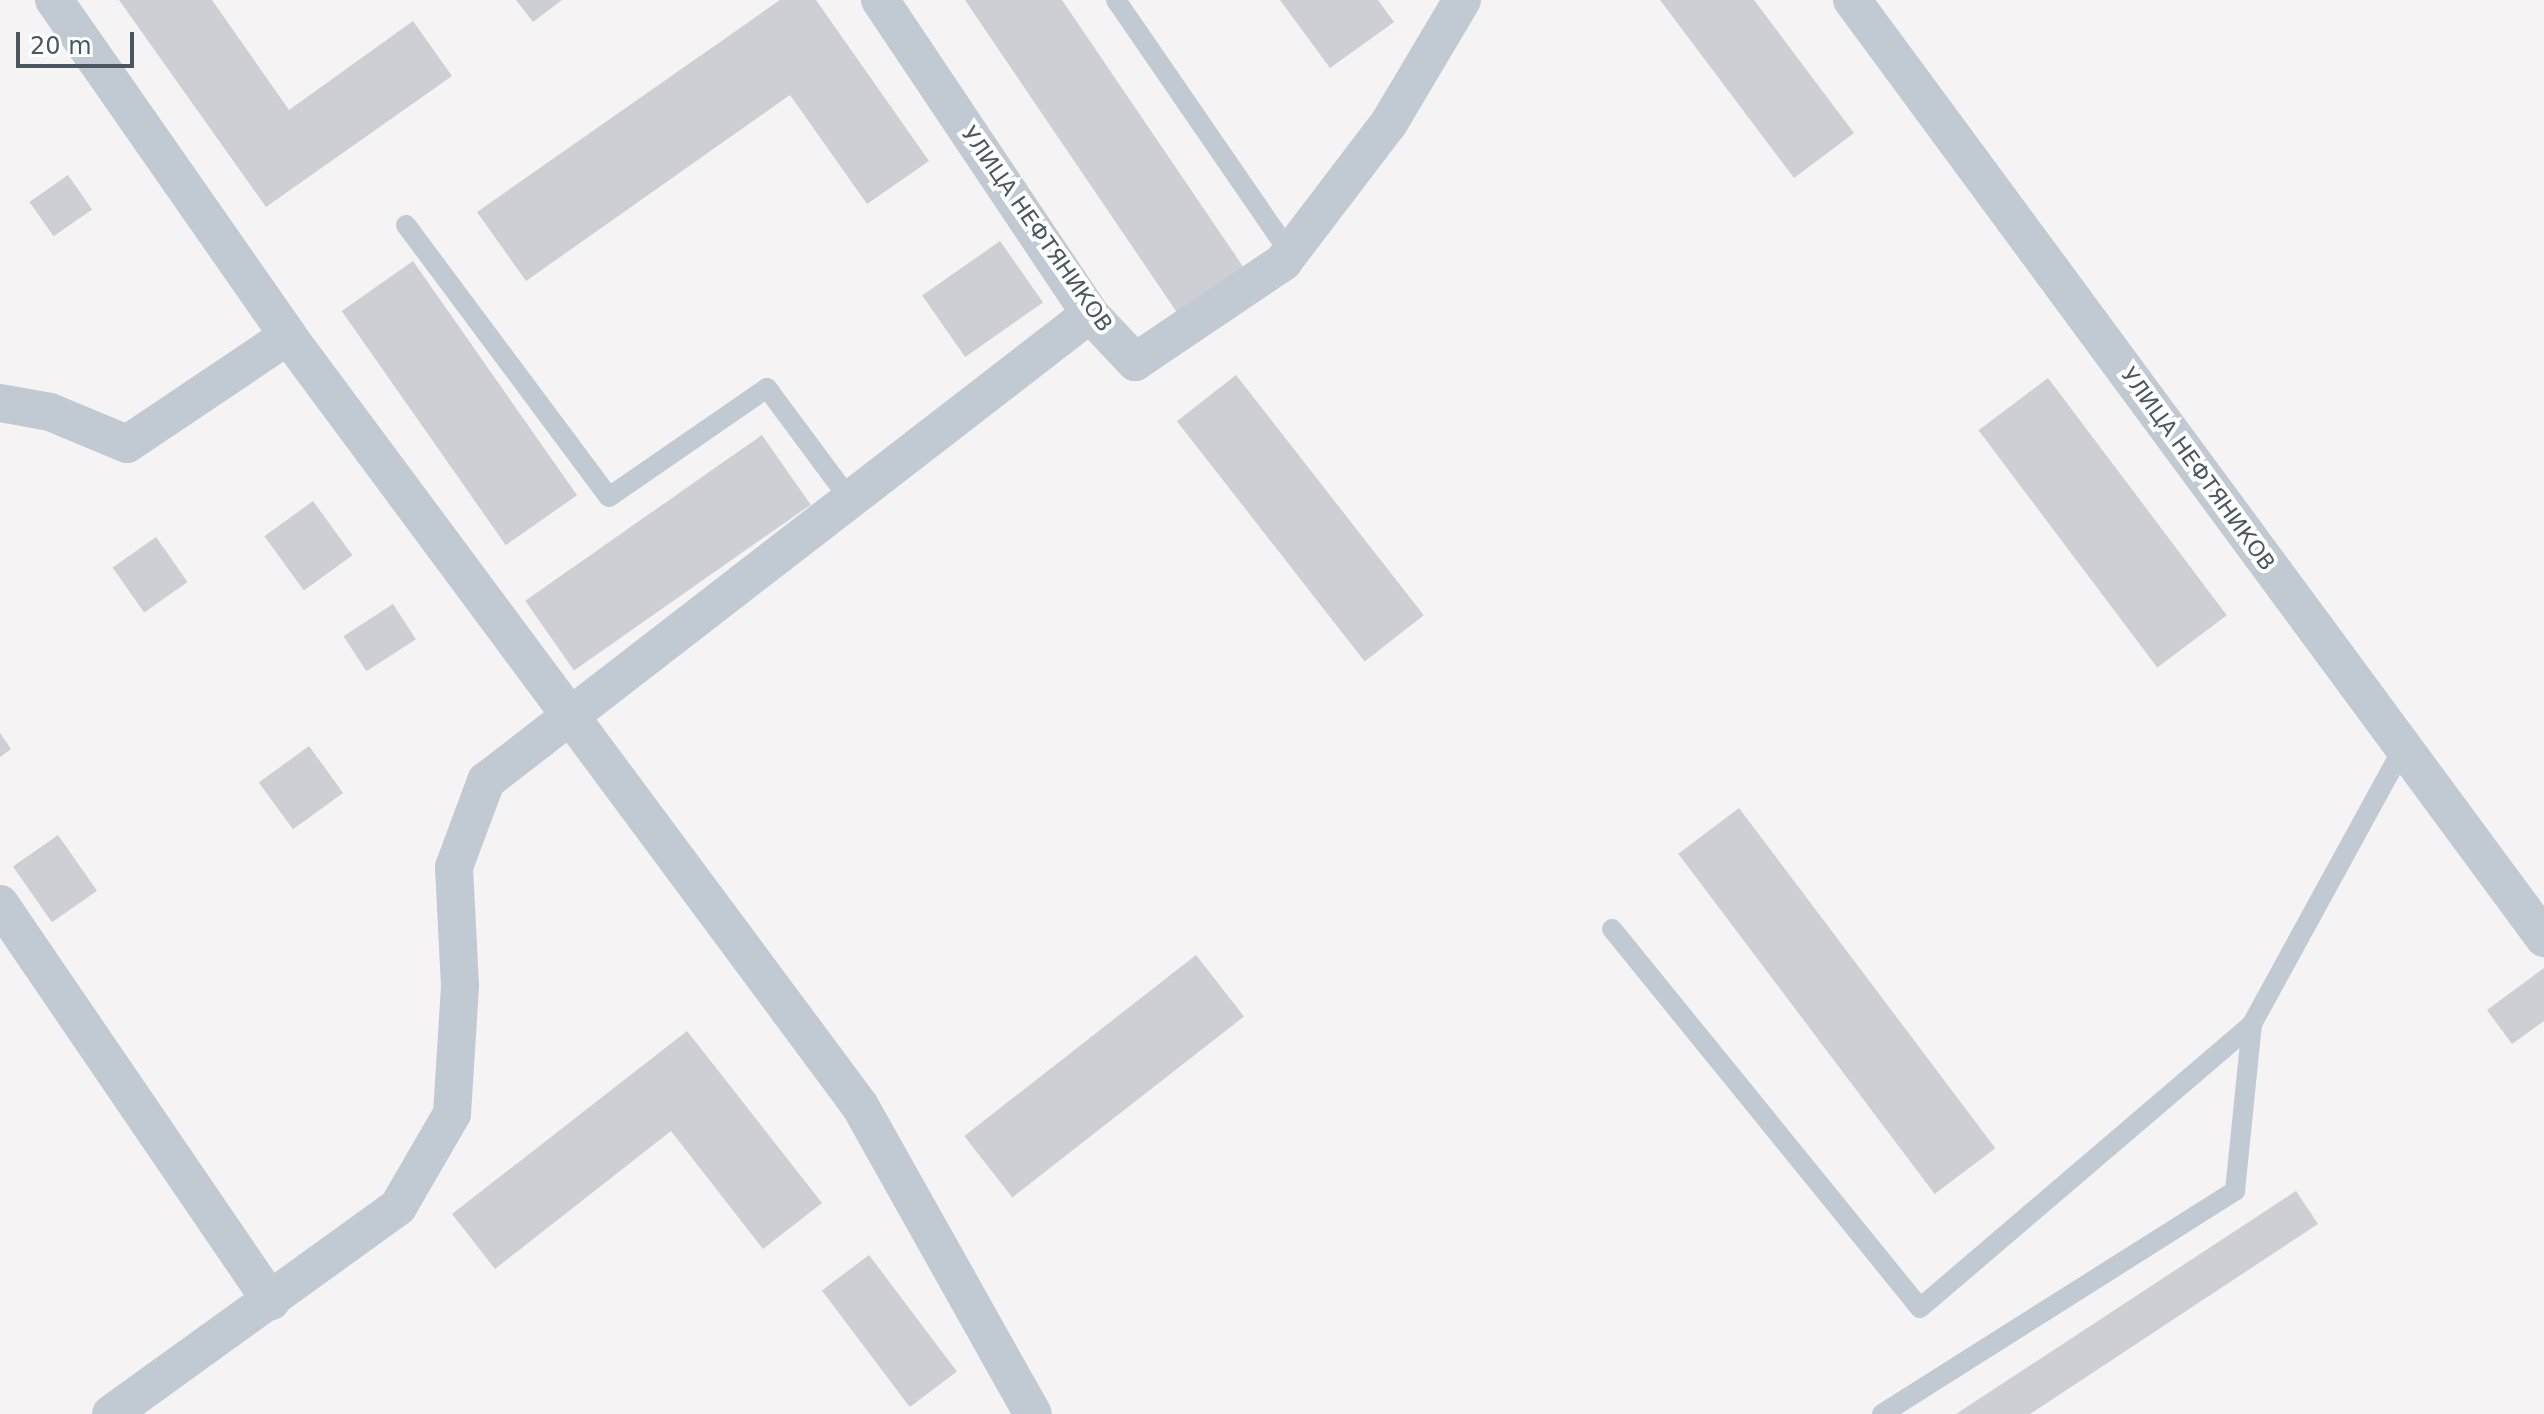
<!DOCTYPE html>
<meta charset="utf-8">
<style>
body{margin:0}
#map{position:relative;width:2544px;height:1414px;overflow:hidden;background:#f5f3f3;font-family:"DejaVu Sans",sans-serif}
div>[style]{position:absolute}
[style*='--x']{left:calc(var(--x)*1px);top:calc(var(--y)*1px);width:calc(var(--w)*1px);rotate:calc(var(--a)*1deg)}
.building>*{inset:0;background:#cdcfd5;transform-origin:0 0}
.service>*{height:20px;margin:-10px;padding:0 10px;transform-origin:10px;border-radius:10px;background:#c1cad2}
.minor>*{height:38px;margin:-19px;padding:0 19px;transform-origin:19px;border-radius:19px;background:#c1cad2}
span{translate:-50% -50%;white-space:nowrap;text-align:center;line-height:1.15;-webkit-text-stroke:8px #fff;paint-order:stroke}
.street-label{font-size:22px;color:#4a5661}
.scale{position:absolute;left:16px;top:32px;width:118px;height:36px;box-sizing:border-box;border:4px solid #4a5661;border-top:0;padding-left:10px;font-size:24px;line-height:28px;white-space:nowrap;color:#4a5661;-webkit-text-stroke:6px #fff;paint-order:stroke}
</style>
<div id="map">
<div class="building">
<div style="clip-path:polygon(119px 0,212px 0,289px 110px,413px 21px,452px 76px,266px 207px)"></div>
<div style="clip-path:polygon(516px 0,562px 0,533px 22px)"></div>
<div style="clip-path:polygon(780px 0,816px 0,929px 161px,867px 204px,790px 95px,526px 281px,477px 212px)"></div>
<div style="clip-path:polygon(965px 0,1062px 0,1244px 268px,1178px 314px)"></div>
<div style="clip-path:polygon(1280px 0,1378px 0,1394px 22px,1330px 68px)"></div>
<div style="clip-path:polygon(1660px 0,1754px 0,1854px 133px,1794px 178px)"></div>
<div style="left:68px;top:175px;width:42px;height:47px;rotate:55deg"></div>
<div style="left:1000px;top:241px;width:75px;height:95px;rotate:55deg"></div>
<div style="left:413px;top:261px;width:286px;height:87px;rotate:55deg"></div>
<div style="left:1236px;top:375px;width:305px;height:75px;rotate:52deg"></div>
<div style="left:2048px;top:378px;width:297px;height:87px;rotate:53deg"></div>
<div style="left:762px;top:435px;width:85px;height:289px;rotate:55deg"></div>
<div style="left:313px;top:501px;width:67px;height:60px;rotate:54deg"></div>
<div style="left:156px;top:537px;width:55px;height:53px;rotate:55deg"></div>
<div style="left:393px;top:604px;width:42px;height:59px;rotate:57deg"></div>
<div style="clip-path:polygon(0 733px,11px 749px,0 757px)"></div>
<div style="left:309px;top:746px;width:58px;height:62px;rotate:54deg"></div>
<div style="left:1739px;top:808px;width:426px;height:76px;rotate:53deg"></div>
<div style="left:58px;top:835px;width:68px;height:55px;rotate:55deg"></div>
<div style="left:1196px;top:955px;width:78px;height:294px;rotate:52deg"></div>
<div style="clip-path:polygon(2544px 968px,2544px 1021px,2512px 1044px,2487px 1010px)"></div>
<div style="clip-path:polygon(687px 1031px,822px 1203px,763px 1249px,671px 1131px,495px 1269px,452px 1214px)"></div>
<div style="clip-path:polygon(2296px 1191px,2318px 1224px,2030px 1414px,1956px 1414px)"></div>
<div style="left:869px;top:1255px;width:146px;height:59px;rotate:53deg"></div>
</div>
<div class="service">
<div style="--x:1116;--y:0;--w:307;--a:55.5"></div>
<div style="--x:406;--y:225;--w:339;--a:53.3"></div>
<div style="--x:609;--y:497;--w:192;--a:-34.6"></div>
<div style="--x:767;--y:388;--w:141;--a:53.4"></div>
<div style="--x:1612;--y:929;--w:488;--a:50.9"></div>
<div style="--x:1920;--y:1308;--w:437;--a:-40.5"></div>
<div style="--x:2252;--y:1024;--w:315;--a:-61.3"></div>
<div style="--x:1882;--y:1414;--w:418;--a:-32.3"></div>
<div style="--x:2235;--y:1191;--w:168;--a:-84.2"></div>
</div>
<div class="minor">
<div style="--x:54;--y:0;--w:409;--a:55.1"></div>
<div style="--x:288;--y:336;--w:959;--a:53.39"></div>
<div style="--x:860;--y:1106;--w:353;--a:60.7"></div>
<div style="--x:880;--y:0;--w:378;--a:56.2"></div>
<div style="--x:1090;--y:314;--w:66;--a:46.8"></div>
<div style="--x:1135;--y:362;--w:179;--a:-34"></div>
<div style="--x:1283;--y:262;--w:175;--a:-52.7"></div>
<div style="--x:1389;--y:123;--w:143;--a:-59.3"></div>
<div style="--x:1852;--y:0;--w:1166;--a:53.58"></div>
<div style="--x:0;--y:403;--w:51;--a:10.2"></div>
<div style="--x:50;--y:412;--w:83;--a:22.6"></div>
<div style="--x:127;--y:444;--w:194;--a:-33.9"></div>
<div style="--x:0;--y:904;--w:481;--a:55.7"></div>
<div style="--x:111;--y:1414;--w:354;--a:-35.8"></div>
<div style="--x:398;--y:1207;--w:108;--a:-59.9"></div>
<div style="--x:452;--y:1114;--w:128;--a:-86.4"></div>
<div style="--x:460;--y:986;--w:119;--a:-92.9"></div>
<div style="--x:454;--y:867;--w:92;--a:-69.6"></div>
<div style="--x:486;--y:781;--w:763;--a:-37.71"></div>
</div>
<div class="street-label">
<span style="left:1037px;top:229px;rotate:55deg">УЛИЦА НЕФТЯНИКОВ</span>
<span style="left:2198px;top:469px;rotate:54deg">УЛИЦА НЕФТЯНИКОВ</span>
</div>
<div class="scale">20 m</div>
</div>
